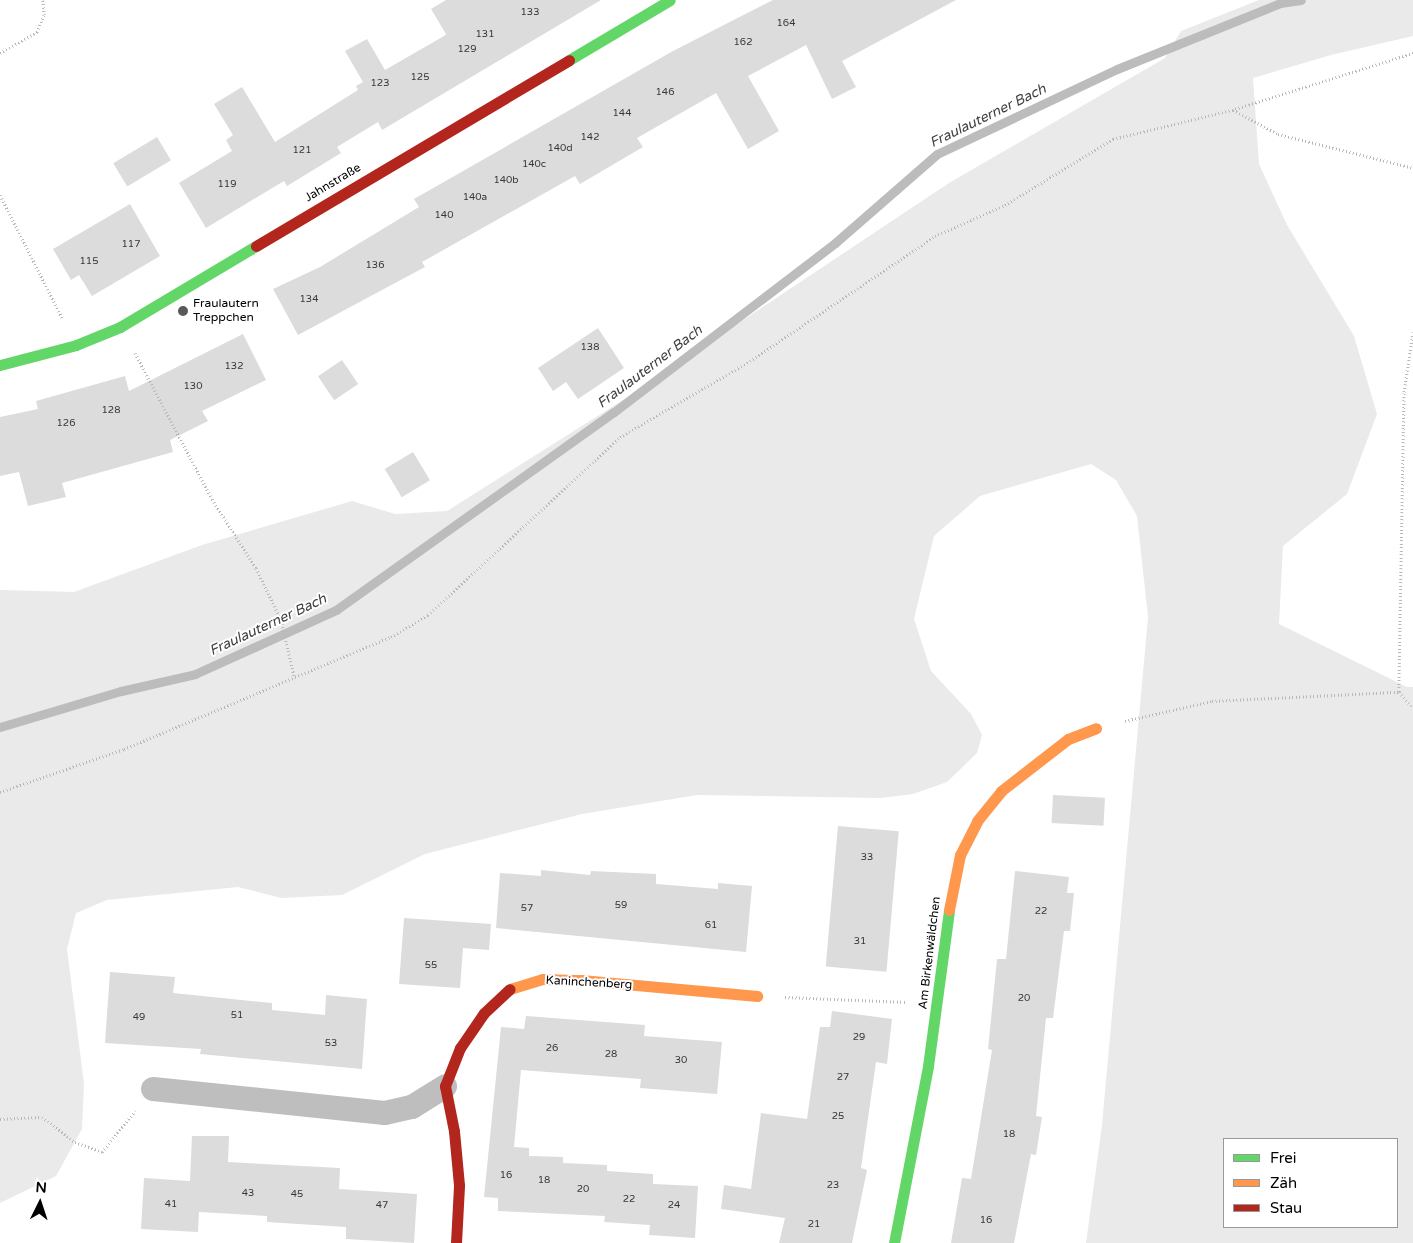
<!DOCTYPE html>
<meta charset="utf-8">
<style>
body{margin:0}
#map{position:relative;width:1413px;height:1243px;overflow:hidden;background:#fff;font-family:"Varela Round",sans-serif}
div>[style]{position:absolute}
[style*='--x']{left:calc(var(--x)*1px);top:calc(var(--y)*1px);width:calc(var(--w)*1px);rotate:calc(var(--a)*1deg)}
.green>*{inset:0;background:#eaeaea}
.stream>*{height:9px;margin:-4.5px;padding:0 4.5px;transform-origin:4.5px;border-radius:4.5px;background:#bcbcbc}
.building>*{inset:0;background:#dcdcdc;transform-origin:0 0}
.path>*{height:3px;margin-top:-1.5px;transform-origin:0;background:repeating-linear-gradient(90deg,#b8b8b8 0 1px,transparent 0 3.5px)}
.street>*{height:24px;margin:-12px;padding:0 12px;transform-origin:12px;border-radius:12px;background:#bebebe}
.fast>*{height:11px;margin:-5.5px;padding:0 5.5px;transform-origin:5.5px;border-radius:5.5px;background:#63d668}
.slow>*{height:11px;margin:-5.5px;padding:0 5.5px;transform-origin:5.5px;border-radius:5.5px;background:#ff974d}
.jam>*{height:11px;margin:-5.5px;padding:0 5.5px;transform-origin:5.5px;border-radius:5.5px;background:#b3261e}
.dots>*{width:14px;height:14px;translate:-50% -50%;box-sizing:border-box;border:2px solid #fff;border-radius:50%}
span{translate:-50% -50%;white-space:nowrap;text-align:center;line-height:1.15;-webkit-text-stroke:4px #fff;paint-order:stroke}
.number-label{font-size:10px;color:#373737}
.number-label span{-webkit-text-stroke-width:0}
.street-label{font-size:12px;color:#000}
.poi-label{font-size:12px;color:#000}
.left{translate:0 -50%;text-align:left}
.water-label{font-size:14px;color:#404040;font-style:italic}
.legend{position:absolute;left:1223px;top:1138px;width:175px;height:90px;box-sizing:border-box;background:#fff;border:1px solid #999;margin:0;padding:6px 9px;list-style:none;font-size:15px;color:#000}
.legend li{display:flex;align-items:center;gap:10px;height:25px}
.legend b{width:25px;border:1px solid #999}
.north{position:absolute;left:15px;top:1178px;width:50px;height:50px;-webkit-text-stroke:4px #fff;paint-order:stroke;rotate:4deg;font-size:14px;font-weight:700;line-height:20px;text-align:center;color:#000}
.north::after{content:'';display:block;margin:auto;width:18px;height:22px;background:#000;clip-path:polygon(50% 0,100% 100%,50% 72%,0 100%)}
</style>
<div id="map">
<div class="green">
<div style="clip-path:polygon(evenodd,1259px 0,1413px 0,1413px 36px,1331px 55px,1253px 78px,1259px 164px,1287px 225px,1354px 336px,1377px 414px,1347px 494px,1283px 546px,1279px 624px,1407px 687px,1413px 687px,1413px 1243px,1086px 1243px,1102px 1125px,1148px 617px,1137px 516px,1116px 480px,1091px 464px,980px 496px,934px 536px,914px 619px,931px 671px,971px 714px,982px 735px,977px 753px,947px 782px,913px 794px,880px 798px,697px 795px,582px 814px,425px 854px,342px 895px,281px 898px,238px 887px,107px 900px,76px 913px,67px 949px,84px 1084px,82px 1129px,56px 1176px,0 1203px,0 590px,74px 592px,202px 545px,352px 501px,395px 514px,447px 511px,623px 400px,949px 183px,1165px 58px,1181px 31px,1259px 0,1224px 1139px,1397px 1139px,1397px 1227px,1224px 1227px,1224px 1139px)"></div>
</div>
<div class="stream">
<div style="--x:0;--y:727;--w:126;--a:-16.6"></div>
<div style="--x:121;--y:691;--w:76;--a:-12.9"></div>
<div style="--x:195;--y:674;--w:155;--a:-24.4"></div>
<div style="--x:336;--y:610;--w:341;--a:-35.5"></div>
<div style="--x:614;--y:412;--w:278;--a:-37.4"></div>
<div style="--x:835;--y:243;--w:135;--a:-41.1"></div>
<div style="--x:937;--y:154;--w:199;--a:-25.3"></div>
<div style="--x:1117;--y:69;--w:176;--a:-22"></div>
<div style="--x:1280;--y:3;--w:21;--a:-8"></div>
</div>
<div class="building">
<div style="clip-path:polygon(446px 0,601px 0,382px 130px,378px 122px,337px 147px,341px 153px,287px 186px,284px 181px,206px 228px,179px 183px,232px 151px,226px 140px,233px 135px,214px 104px,242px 87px,275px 142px,358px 90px,356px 86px,363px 82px,345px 51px,367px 39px,385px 70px,444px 36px,446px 34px,431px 9px)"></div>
<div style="clip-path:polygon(773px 0,956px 0,842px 61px,856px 87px,832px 99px,806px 45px,748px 76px,779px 131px,748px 149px,716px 93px,637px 138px,643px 147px,580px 184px,575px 176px,422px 262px,425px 267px,298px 335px,273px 289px,320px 267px,419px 207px,414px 199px,673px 51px)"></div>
<div style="left:157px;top:137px;width:27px;height:51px;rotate:59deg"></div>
<div style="clip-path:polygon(130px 204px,160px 256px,92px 296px,79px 275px,71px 280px,53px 249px)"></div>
<div style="clip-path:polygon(598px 328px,624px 368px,578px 399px,566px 382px,553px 391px,538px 368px)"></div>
<div style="clip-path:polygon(243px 334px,266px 380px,202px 411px,208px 421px,170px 440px,173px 452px,62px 483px,66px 497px,28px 506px,19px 472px,0 476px,0 417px,38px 409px,36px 401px,125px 376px,129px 391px)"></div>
<div style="left:342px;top:360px;width:29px;height:29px;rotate:56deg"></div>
<div style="left:413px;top:452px;width:33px;height:33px;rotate:59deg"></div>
<div style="left:1053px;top:795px;width:52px;height:28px;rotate:3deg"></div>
<div style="left:838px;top:826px;width:61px;height:141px;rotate:5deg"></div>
<div style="clip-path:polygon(541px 870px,590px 875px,591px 871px,656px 874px,656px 884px,718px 889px,718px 883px,752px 886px,746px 952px,496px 928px,500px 873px,541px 876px)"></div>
<div style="clip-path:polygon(1015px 871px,1069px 877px,1067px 893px,1074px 893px,1070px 931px,1064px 931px,1053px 1018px,1046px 1018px,1036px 1116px,1042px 1117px,1036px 1155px,1031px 1154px,1014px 1243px,951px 1243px,962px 1178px,971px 1179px,992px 1050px,988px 1049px,997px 959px,1006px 959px)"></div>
<div style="clip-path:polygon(404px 918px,491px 924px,489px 950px,463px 948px,460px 988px,399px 984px)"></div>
<div style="clip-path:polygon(110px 972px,175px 977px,173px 993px,272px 1003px,272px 1010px,325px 1015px,326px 995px,367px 999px,362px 1069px,200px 1054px,201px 1049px,105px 1043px)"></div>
<div style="clip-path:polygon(832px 1011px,892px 1019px,887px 1064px,876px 1062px,861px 1168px,867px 1170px,852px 1243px,779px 1243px,785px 1218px,721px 1209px,724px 1185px,751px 1189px,761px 1113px,807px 1119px,820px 1027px,830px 1027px)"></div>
<div style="clip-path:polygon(526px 1016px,645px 1025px,644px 1036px,722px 1042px,717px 1094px,640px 1088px,641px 1079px,521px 1070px,514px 1147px,529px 1148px,529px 1156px,563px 1157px,563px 1163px,607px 1165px,607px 1171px,653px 1174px,653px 1184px,698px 1186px,695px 1238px,649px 1235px,650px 1225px,604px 1222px,605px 1216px,498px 1211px,498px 1198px,484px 1197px,501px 1027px,524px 1029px)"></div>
<div style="clip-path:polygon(192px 1136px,229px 1136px,228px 1162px,340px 1168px,339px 1189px,417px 1194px,414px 1243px,346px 1239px,346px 1227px,267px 1222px,267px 1216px,199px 1212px,198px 1232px,141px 1229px,144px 1178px,190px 1181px)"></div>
</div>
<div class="path">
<div style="--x:0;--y:53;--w:43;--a:-29.6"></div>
<div style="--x:37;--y:32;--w:18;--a:-68"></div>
<div style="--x:44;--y:15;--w:15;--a:-94"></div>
<div style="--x:1233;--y:110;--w:51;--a:28.1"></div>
<div style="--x:1278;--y:134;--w:139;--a:14.1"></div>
<div style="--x:0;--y:195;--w:138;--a:63.2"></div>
<div style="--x:1413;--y:332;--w:62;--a:98.4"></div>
<div style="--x:1404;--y:393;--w:299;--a:91"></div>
<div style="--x:1399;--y:692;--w:21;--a:49"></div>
<div style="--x:135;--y:353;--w:165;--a:62.2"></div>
<div style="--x:212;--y:499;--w:82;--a:57.5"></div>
<div style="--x:256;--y:568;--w:58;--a:64.3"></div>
<div style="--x:281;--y:620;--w:57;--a:76.9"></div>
<div style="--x:1125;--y:721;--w:89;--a:-12.9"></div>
<div style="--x:1212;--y:701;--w:187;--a:-2.8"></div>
<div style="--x:0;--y:792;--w:131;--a:-19.1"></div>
<div style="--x:124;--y:749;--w:290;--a:-22.8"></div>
<div style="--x:391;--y:637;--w:43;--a:-30.7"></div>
<div style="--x:428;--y:615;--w:262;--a:-42.8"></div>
<div style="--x:620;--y:437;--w:147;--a:-30.2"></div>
<div style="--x:747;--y:363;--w:227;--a:-34"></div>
<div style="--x:935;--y:236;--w:77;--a:-23.9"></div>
<div style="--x:1005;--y:205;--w:127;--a:-31.4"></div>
<div style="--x:1113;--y:139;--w:122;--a:-13.7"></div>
<div style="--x:1232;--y:110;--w:190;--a:-17.5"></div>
<div style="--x:785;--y:997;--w:121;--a:2.4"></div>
<div style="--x:0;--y:1119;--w:42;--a:-2.7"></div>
<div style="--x:42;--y:1117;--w:41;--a:37.1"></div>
<div style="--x:75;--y:1142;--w:29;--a:20"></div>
<div style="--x:102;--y:1152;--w:53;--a:-51.2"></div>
</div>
<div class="street">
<div style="--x:153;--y:1089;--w:233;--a:5.9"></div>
<div style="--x:385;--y:1113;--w:28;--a:-13"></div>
<div style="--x:412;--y:1107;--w:39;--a:-32"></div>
</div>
<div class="fast">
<div style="--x:569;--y:60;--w:117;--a:-30.7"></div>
<div style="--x:0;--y:365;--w:79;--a:-14.7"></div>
<div style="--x:76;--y:345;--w:48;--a:-22.2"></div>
<div style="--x:120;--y:327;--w:158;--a:-30.8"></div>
<div style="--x:894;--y:1243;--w:180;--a:-79.1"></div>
<div style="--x:928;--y:1066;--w:157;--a:-82.3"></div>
</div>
<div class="slow">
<div style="--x:949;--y:910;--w:56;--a:-78.7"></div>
<div style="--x:960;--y:855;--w:38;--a:-63"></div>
<div style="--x:977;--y:821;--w:38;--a:-51"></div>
<div style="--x:1001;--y:791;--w:85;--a:-37.8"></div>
<div style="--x:1068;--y:739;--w:30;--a:-21"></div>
<div style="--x:510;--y:989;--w:34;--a:-17"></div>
<div style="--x:543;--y:979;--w:38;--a:2"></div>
<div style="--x:581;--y:980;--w:177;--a:5.2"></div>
</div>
<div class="jam">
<div style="--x:256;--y:246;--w:364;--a:-30.7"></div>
<div style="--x:456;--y:1243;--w:58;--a:-87"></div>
<div style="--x:459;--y:1185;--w:54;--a:-95.3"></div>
<div style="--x:454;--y:1131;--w:46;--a:-101.3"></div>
<div style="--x:445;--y:1086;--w:41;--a:-68.5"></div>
<div style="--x:460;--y:1048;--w:42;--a:-55.6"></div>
<div style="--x:484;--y:1013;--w:35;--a:-43"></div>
</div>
<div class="dots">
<div style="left:183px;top:311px;background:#595959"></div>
</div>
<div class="number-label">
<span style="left:530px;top:13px">133</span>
<span style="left:786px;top:24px">164</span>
<span style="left:485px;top:35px">131</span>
<span style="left:743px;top:43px">162</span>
<span style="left:467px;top:50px">129</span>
<span style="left:420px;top:78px">125</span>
<span style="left:380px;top:84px">123</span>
<span style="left:665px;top:93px">146</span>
<span style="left:622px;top:114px">144</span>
<span style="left:590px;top:138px">142</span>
<span style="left:560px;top:149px">140d</span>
<span style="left:302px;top:151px">121</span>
<span style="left:534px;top:165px">140c</span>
<span style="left:506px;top:181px">140b</span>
<span style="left:227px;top:185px">119</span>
<span style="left:475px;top:198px">140a</span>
<span style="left:444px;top:216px">140</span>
<span style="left:131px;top:245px">117</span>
<span style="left:89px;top:262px">115</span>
<span style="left:375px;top:266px">136</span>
<span style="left:309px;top:300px">134</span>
<span style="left:590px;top:348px">138</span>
<span style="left:234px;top:367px">132</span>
<span style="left:193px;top:387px">130</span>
<span style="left:111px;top:411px">128</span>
<span style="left:66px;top:424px">126</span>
<span style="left:867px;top:858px">33</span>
<span style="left:621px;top:906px">59</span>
<span style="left:527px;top:909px">57</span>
<span style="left:1041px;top:912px">22</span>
<span style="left:711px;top:926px">61</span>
<span style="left:860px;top:942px">31</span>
<span style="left:431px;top:966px">55</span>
<span style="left:1024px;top:999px">20</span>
<span style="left:237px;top:1016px">51</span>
<span style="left:139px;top:1018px">49</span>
<span style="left:859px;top:1038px">29</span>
<span style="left:331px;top:1044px">53</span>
<span style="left:552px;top:1049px">26</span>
<span style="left:611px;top:1055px">28</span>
<span style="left:681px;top:1061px">30</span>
<span style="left:843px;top:1078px">27</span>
<span style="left:838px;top:1117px">25</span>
<span style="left:1009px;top:1135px">18</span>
<span style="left:506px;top:1176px">16</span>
<span style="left:544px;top:1181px">18</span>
<span style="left:833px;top:1186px">23</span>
<span style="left:583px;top:1190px">20</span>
<span style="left:248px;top:1194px">43</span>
<span style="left:297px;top:1195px">45</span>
<span style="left:629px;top:1200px">22</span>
<span style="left:171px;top:1205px">41</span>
<span style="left:382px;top:1206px">47</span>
<span style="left:674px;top:1206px">24</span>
<span style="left:986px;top:1221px">16</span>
<span style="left:814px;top:1225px">21</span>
</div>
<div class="street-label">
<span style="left:333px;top:183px;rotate:-31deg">Jahnstraße</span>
<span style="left:930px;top:953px;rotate:-83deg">Am Birkenwäldchen</span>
<span style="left:589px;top:983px;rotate:3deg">Kaninchenberg</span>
</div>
<div class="poi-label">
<span class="left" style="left:193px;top:311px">Fraulautern<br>Treppchen</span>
</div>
<div class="water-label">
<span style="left:988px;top:116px;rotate:-26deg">Fraulauterner Bach</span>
<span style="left:650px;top:367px;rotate:-37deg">Fraulauterner Bach</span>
<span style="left:268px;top:625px;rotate:-25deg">Fraulauterner Bach</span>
</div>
<ul class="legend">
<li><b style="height:6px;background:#63d668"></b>Frei</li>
<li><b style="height:6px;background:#ff974d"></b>Zäh</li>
<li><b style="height:6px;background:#b3261e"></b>Stau</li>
</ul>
<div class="north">N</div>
</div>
